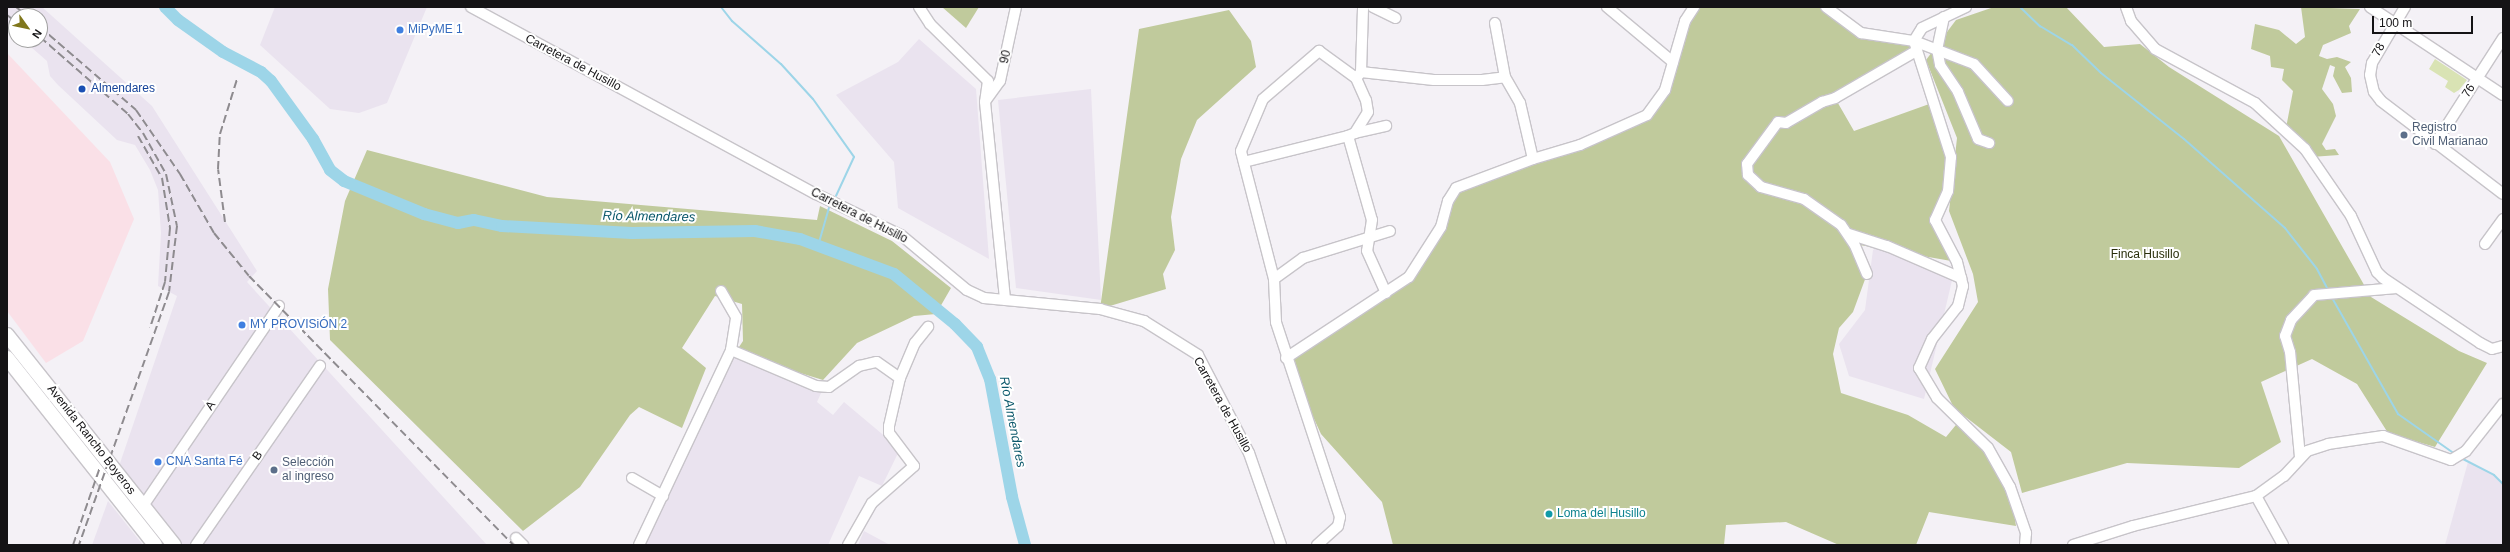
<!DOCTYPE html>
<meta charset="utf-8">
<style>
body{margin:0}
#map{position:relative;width:2510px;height:552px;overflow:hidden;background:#f4f1f6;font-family:Helvetica,sans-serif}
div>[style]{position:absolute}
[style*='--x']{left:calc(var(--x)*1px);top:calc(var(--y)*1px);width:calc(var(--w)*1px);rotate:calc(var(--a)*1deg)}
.commercial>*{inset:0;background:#fae0e7}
.built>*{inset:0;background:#eae3ef}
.green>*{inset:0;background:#d9e3b4}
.forest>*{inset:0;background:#c0ca9c}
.stream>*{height:2px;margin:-1px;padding:0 1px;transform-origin:1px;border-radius:1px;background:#9dd5e8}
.river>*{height:12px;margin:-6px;padding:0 6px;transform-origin:6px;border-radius:6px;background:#9dd5e8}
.roads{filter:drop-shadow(1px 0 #c7c4c9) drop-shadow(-1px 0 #c7c4c9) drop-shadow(0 1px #c7c4c9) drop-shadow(0 -1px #c7c4c9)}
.minor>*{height:10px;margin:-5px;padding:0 5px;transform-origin:5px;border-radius:5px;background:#fff}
.highway>*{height:14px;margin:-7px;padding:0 7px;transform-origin:7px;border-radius:7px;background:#fff}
.rail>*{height:2px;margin-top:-1px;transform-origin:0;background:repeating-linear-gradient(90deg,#8e8b8f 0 8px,transparent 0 12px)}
.dots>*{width:11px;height:11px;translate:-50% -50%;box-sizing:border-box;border:2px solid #fff;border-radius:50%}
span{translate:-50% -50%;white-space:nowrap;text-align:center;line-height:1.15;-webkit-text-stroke:4px #fff;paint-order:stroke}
.shop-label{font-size:12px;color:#366cbe}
.left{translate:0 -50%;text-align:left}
.street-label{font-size:12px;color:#141315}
.transit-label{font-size:12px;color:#164399}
.service-label{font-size:12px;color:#4e5e75}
.park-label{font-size:12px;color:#292e0a}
.culture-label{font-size:12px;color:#0d838f}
.water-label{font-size:13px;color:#0b586b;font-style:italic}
.frame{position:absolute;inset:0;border:8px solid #141315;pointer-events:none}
.north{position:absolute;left:8px;top:8px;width:40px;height:40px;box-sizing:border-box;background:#fff;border:1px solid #a1a1a1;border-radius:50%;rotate:123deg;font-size:11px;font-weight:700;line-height:16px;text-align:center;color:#141315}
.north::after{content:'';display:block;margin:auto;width:14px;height:18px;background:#80771c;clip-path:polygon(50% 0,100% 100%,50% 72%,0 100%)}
.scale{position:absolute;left:2372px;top:16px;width:101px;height:18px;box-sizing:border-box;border:2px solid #141315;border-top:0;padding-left:5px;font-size:12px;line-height:14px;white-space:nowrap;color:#141315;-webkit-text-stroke:3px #fff;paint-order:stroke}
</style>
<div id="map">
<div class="commercial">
<div style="clip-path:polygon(7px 53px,110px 162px,134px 219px,83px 341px,46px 363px,7px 311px)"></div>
</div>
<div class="built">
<div style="clip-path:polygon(7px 7px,42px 7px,152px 106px,257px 271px,247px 282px,487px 545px,179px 545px,118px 469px,177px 296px,158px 286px,161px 233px,158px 190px,150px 170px,135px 145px,117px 140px,58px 85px,50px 76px,47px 61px,23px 40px,40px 40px,40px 16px,16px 16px,16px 33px,7px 25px)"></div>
<div style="clip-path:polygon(275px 7px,427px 7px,387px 103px,359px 113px,330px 109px,260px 45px)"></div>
<div style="clip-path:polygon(919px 39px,976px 89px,989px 259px,898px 208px,894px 162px,836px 95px,898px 62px)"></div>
<div style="clip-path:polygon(1091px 89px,1101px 300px,1016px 288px,998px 100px)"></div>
<div style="clip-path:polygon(1884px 243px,1954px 272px,1924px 399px,1849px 376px,1839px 344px,1865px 310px,1873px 250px)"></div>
<div style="clip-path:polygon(732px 354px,822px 391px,817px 402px,833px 415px,844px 402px,900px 449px,882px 486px,859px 476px,828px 545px,644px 545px)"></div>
<div style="clip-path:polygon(2468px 462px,2494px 475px,2503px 484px,2503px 545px,2445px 545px)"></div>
<div style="clip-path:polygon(108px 501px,143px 545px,92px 545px)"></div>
<div style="clip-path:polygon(864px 531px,890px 545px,858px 545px)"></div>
</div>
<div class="green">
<div style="clip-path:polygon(2435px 59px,2467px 80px,2459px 90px,2454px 93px,2445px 87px,2448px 81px,2429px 69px)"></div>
</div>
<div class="forest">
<div style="clip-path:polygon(942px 7px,979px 7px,966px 28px)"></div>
<div style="clip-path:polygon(1694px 7px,1826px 7px,1850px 28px,1914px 41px,1916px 51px,1835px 98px,1854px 131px,1932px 103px,1947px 144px,1948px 191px,1935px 220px,1957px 262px,1854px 244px,1867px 274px,1853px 312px,1839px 328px,1833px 354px,1841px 393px,1908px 415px,1946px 437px,1960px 420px,1988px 448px,2010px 487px,2016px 526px,1929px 512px,1916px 545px,1839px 545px,1786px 522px,1726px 525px,1724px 545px,1393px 545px,1382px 502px,1321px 434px,1286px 358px,1409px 277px,1456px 188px,1647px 115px,1665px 90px)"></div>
<div style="clip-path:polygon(1994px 7px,2066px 7px,2104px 47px,2140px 44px,2169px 67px,2279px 136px,2371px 297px,2459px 351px,2487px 363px,2435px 447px,2388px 433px,2357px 384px,2312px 359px,2261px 382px,2281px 442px,2239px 468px,2127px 463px,2022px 493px,2011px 452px,1954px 408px,1935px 369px,1978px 302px,1973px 274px,1949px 211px,1957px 138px,1926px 60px,1956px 20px)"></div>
<div style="clip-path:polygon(2301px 7px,2360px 9px,2349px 26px,2351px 33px,2323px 45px,2319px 56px,2327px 59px,2337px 57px,2351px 62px,2345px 67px,2351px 78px,2352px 92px,2342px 93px,2333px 76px,2335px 67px,2330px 65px,2322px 89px,2333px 104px,2336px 116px,2322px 144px,2326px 150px,2335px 149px,2339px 155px,2311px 157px,2306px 142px,2286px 128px,2293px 91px,2282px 80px,2284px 69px,2271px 67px,2270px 56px,2251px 49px,2255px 24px,2279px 30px,2296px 44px,2305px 37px)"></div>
<div style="clip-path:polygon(1229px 10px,1251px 41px,1256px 67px,1197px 120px,1181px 159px,1171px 217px,1175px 250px,1163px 274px,1166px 289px,1100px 309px,1139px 29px)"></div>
<div style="clip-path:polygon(367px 150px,547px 197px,817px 220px,820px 206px,892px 241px,951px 288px,936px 314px,914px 316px,857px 343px,823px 380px,735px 353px,743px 341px,742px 304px,715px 296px,682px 348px,706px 368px,682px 428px,639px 407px,630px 415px,580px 487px,523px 531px,330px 340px,328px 289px,345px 201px)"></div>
</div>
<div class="stream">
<div style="--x:721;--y:7;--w:18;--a:52"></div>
<div style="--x:732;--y:21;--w:65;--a:41.3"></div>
<div style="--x:781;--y:64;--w:47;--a:47.6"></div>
<div style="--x:813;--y:99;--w:71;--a:54.7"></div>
<div style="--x:854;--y:157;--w:43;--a:114.8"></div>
<div style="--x:2020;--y:7;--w:28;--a:44"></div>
<div style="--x:2040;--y:26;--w:37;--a:31"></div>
<div style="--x:2072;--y:45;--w:40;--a:44"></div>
<div style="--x:2101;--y:73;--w:106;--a:38.5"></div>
<div style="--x:2184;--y:139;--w:135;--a:41.4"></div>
<div style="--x:2285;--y:228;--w:52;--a:52"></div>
<div style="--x:2317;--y:269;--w:24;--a:62"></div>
<div style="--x:818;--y:246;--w:40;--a:-74"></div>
<div style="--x:2331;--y:296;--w:136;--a:60.4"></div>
<div style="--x:2398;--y:414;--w:70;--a:35.1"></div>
<div style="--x:2461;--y:458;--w:37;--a:27"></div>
<div style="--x:2494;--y:475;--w:13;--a:45"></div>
</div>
<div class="river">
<div style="--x:165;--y:7;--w:18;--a:45"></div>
<div style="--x:178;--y:20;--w:55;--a:35.4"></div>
<div style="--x:223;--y:52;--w:43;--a:27.8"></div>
<div style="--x:261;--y:72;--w:13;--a:42"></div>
<div style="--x:271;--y:81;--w:72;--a:54.1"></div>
<div style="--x:313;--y:139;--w:35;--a:61"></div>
<div style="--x:330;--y:170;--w:18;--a:38"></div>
<div style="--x:344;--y:181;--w:87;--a:22.4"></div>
<div style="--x:424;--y:214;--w:35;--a:15"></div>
<div style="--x:458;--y:223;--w:16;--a:-11"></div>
<div style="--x:474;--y:220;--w:29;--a:12"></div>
<div style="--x:502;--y:226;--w:130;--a:3.1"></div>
<div style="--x:632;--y:233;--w:123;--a:-0.9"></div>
<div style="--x:755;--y:231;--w:46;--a:10.1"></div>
<div style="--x:800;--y:239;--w:100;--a:20.4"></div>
<div style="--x:894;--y:274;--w:79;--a:39.3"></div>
<div style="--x:955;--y:324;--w:32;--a:46"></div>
<div style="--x:977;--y:347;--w:35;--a:68"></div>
<div style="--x:990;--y:379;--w:120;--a:79.4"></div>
<div style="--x:1012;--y:497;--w:50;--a:74.8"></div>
</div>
<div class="roads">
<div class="minor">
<div style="--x:471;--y:7;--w:392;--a:28.5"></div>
<div style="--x:816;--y:194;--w:94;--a:25.8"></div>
<div style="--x:901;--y:235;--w:86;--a:39.8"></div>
<div style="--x:967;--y:290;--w:19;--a:25"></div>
<div style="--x:984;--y:298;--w:117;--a:5.4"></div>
<div style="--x:1100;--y:309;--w:46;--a:15.3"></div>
<div style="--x:1144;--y:321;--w:64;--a:32.2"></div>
<div style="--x:1198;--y:355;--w:110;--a:62.5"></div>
<div style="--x:1249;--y:453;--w:97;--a:70.8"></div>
<div style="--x:919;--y:7;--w:20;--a:57"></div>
<div style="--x:930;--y:24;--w:81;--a:44.5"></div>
<div style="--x:988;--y:81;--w:21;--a:98"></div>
<div style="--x:985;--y:102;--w:199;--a:84.2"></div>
<div style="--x:1373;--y:7;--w:25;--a:26"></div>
<div style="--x:1607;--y:7;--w:86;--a:39.8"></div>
<div style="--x:1826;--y:7;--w:44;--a:36.6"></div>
<div style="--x:1861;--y:33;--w:54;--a:8.6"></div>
<div style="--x:1914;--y:41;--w:64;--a:21"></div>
<div style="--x:1974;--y:64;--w:50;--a:47.4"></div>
<div style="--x:1966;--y:7;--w:49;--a:154.5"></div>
<div style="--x:1922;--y:28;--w:15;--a:122"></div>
<div style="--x:1914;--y:41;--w:122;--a:72.3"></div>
<div style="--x:1951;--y:157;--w:34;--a:95"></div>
<div style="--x:1948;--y:191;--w:32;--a:114"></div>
<div style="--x:1935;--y:220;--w:47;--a:62.4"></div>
<div style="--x:1957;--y:262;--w:25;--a:76"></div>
<div style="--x:1963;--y:286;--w:21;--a:104"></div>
<div style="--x:1958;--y:306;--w:42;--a:128.2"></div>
<div style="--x:1932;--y:339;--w:32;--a:114"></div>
<div style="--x:1919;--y:368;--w:35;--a:59"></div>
<div style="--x:1937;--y:398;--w:71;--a:44.4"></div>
<div style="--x:1988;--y:448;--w:45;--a:60.6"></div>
<div style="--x:2010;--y:487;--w:49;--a:70.8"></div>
<div style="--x:2026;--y:533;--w:12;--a:95"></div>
<div style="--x:2126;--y:7;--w:15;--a:70"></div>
<div style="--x:2131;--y:21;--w:37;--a:49"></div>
<div style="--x:2155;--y:49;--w:114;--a:28.4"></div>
<div style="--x:2255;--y:103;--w:68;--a:42.6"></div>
<div style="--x:2305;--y:149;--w:81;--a:55.5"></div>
<div style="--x:2351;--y:216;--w:62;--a:65.1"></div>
<div style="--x:2377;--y:272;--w:8;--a:45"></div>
<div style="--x:2383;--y:278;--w:117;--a:33.8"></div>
<div style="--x:2480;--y:343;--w:13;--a:27"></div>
<div style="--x:2492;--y:349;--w:11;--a:-15"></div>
<div style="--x:2370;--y:7;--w:159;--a:33.5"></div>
<div style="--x:2405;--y:7;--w:65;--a:120.5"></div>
<div style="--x:2372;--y:63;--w:12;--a:99"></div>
<div style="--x:2370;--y:75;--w:17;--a:77"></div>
<div style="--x:2374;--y:92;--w:11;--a:52"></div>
<div style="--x:2381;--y:101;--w:153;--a:37.3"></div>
<div style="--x:1944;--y:17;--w:33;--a:102"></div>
<div style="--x:1937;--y:49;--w:16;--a:79"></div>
<div style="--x:1940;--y:65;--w:32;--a:56"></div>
<div style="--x:1958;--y:92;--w:51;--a:66.9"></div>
<div style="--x:1978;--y:139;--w:12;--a:20"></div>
<div style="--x:1495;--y:23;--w:55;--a:79.5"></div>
<div style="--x:1505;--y:77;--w:30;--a:60"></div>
<div style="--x:1520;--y:103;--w:57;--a:76.9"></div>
<div style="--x:1361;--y:72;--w:73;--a:6.3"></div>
<div style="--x:1434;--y:80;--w:48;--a:0"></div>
<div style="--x:1482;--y:80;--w:23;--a:-7"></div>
<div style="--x:1357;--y:77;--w:6;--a:-51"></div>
<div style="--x:1361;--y:72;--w:65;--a:-88.2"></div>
<div style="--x:986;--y:100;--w:24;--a:-54"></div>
<div style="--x:1000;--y:81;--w:76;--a:-77.8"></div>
<div style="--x:1355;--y:133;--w:32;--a:-13"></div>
<div style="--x:2435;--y:144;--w:126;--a:-57.3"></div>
<div style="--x:1244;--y:162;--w:107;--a:-14"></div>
<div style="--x:1849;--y:234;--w:40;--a:18"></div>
<div style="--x:1887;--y:246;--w:81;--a:23.4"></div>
<div style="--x:2485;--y:244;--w:31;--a:-54"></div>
<div style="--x:1867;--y:274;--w:33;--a:-113"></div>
<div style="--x:1854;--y:244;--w:23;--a:-124"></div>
<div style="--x:1841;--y:225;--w:45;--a:-144.9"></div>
<div style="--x:1804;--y:199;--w:45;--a:-164.4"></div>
<div style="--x:1761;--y:187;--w:18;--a:-137"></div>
<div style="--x:1748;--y:175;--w:11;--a:-95"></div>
<div style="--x:1747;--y:164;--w:52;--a:-53.6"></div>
<div style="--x:1778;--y:122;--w:8;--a:7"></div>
<div style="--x:1786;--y:123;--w:42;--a:-30.3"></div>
<div style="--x:1822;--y:102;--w:14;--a:-17"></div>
<div style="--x:1835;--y:98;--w:94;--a:-30.1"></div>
<div style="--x:1274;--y:279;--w:36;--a:-36"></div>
<div style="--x:1303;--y:258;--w:91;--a:-17.2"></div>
<div style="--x:731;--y:350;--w:92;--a:23"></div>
<div style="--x:816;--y:386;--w:13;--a:4"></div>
<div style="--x:829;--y:387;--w:37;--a:-35"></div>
<div style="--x:859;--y:366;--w:18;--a:-13"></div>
<div style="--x:877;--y:362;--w:28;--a:35"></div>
<div style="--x:1286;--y:358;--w:147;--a:-33.4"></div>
<div style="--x:1409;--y:277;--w:59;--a:-57.4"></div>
<div style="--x:1441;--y:227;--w:27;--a:-75"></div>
<div style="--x:1448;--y:201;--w:15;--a:-58"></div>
<div style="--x:1456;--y:188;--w:82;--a:-20.6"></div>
<div style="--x:1533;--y:159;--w:49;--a:-16.6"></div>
<div style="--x:1580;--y:145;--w:73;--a:-24.1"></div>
<div style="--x:1647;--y:115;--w:31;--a:-54"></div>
<div style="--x:1665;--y:90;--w:72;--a:-73.8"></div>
<div style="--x:1685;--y:21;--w:17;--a:-57"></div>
<div style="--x:2300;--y:457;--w:105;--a:-95.4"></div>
<div style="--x:2290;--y:352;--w:17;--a:-107"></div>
<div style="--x:2285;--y:336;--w:17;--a:-69"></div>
<div style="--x:2291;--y:320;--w:34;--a:-47"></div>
<div style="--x:2314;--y:295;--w:81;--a:-4.9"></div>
<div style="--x:632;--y:478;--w:36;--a:30"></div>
<div style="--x:2256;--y:496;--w:56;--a:61.1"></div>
<div style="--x:143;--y:506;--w:242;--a:-55.8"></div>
<div style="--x:516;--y:538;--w:10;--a:45"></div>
<div style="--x:196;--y:545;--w:218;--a:-55.3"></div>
<div style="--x:639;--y:545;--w:216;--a:-64.7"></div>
<div style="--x:731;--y:350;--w:33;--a:-81"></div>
<div style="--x:736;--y:317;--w:30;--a:-120"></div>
<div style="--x:848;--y:545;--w:48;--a:-60.3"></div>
<div style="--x:872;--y:503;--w:56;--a:-41.4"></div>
<div style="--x:914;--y:466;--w:41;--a:-127.1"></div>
<div style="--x:889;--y:433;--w:7;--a:-90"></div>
<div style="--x:889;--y:426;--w:49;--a:-77.1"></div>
<div style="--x:900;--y:378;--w:38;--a:-67"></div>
<div style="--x:915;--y:343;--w:21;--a:-51"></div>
<div style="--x:1317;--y:545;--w:28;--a:-42"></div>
<div style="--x:1338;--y:526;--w:9;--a:-77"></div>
<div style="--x:1340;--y:517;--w:205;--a:-108.2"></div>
<div style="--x:1276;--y:322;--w:43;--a:-92.7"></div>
<div style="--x:1274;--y:279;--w:132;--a:-104.5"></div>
<div style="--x:1241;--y:151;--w:56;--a:-67.1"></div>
<div style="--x:1263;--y:99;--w:74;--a:-40.6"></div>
<div style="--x:1319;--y:51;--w:46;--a:36.1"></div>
<div style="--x:1356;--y:78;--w:24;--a:66"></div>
<div style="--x:1366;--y:100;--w:12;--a:81"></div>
<div style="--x:1368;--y:112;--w:25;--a:122"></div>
<div style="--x:1355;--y:133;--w:8;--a:157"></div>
<div style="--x:1348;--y:136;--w:87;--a:74.1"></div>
<div style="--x:1372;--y:220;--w:31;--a:99"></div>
<div style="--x:1367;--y:251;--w:46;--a:65.7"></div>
<div style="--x:2073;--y:545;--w:63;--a:-17.6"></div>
<div style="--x:2133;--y:526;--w:127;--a:-13.7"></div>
<div style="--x:2256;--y:496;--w:34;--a:-36"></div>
<div style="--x:2284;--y:476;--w:34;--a:-47"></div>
<div style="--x:2307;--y:451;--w:22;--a:-18"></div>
<div style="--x:2328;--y:444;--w:56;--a:-8.3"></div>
<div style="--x:2383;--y:436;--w:72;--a:19.4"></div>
<div style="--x:2451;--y:460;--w:17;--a:-31"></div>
<div style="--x:2466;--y:451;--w:60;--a:-51.8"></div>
</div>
<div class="highway">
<div style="--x:7;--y:335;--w:268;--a:51.5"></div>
<div style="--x:7;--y:358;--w:238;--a:51.6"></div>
</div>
</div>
<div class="rail">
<div style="--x:16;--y:7;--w:14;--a:39"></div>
<div style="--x:7;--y:15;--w:11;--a:38"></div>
<div style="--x:40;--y:27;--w:127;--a:40.8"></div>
<div style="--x:136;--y:110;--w:78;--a:55.5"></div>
<div style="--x:180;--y:174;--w:68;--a:60"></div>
<div style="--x:214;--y:233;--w:55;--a:50.9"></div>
<div style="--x:249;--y:276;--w:377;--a:45.5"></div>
<div style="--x:40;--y:37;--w:117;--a:41.2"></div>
<div style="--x:128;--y:114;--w:24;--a:52"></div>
<div style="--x:143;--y:133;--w:47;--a:60.7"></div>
<div style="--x:166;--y:174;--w:53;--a:78.1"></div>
<div style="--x:177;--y:226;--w:66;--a:96.9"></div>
<div style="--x:169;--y:292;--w:269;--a:109.6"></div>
<div style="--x:138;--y:136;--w:48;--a:60.3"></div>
<div style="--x:162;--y:178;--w:51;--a:80.9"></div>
<div style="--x:170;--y:228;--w:54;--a:95.3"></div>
<div style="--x:165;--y:282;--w:48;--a:108.1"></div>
<div style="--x:225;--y:222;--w:53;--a:-97.5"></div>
<div style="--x:218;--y:169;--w:35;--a:-87"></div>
<div style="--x:220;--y:134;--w:58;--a:-72.8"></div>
<div style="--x:73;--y:545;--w:83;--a:-70.9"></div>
</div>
<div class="dots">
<div style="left:400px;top:30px;background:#3f7fe0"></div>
<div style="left:82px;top:89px;background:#1a4fb4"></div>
<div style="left:2404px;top:135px;background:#5c6f8a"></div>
<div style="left:242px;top:325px;background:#3f7fe0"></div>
<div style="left:158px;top:462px;background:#3f7fe0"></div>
<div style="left:274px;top:470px;background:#5c6f8a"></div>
<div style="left:1549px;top:514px;background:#0f9aa8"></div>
</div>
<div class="shop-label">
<span class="left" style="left:408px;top:30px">MiPyME 1</span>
<span class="left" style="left:250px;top:325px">MY PROVISiÓN 2</span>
<span class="left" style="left:166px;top:462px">CNA Santa Fé</span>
</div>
<div class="street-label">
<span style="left:2379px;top:50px;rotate:-61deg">78</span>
<span style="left:1006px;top:57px;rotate:-77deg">90</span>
<span style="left:573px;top:63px;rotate:28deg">Carretera de Husillo</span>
<span style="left:2469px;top:91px;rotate:-57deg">76</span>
<span style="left:859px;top:216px;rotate:27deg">Carretera de Husillo</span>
<span style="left:1222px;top:405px;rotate:61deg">Carretera de Husillo</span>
<span style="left:211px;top:406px;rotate:-56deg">A</span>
<span style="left:91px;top:440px;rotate:52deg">Avenida Rancho Boyeros</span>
<span style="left:258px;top:456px;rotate:-55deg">B</span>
</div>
<div class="transit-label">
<span class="left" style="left:91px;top:89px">Almendares</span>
</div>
<div class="service-label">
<span class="left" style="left:2412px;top:135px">Registro<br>Civil Marianao</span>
<span class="left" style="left:282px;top:470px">Selección<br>al ingreso</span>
</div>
<div class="park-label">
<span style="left:2145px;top:255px">Finca Husillo</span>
</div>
<div class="culture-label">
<span class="left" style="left:1557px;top:514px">Loma del Husillo</span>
</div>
<div class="water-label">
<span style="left:649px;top:217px;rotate:1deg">Río Almendares</span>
<span style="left:1012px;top:422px;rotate:79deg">Río Almendares</span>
</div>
<div class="frame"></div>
<div class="north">N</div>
<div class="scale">100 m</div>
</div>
